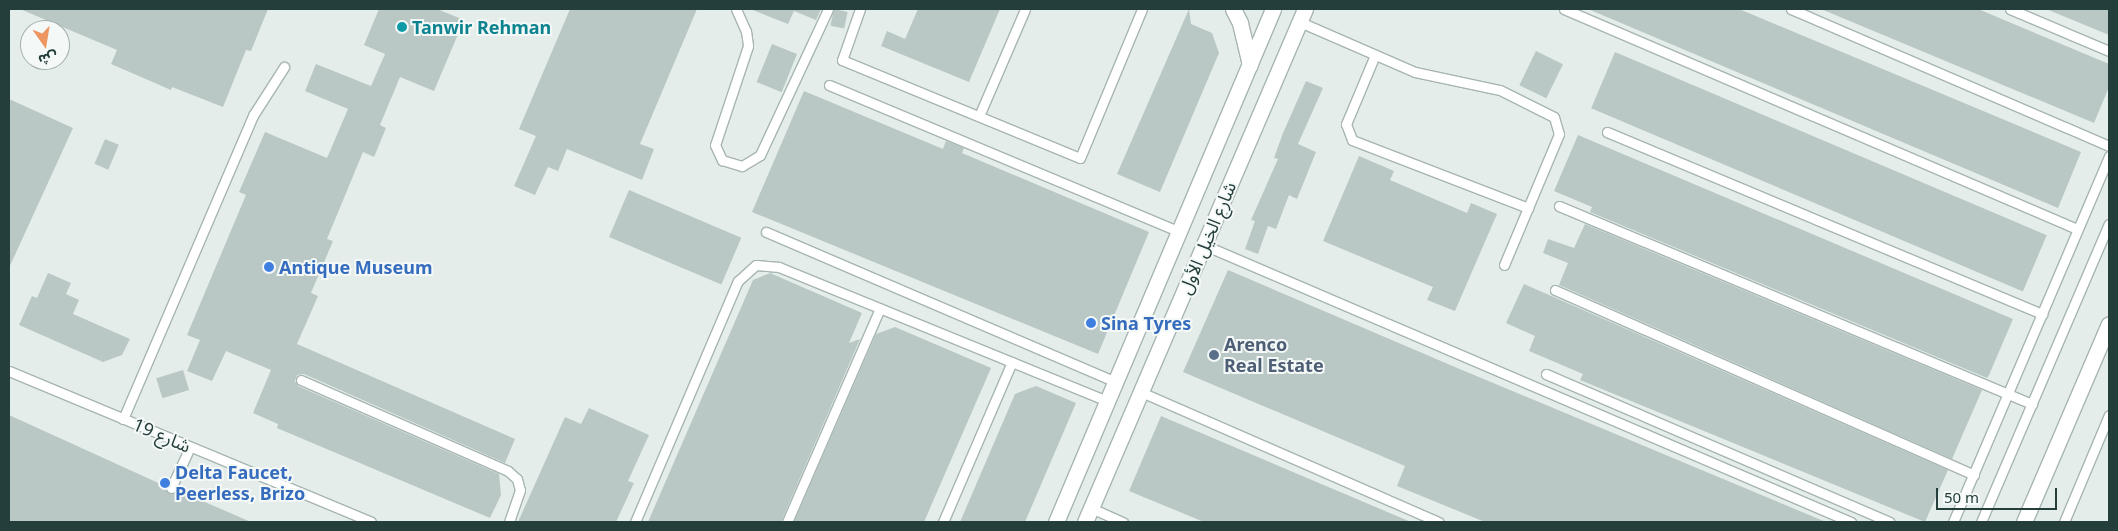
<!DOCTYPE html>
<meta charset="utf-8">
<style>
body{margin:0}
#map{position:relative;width:2118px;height:531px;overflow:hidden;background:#e4edea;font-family:"Noto Sans","Noto Sans Arabic",sans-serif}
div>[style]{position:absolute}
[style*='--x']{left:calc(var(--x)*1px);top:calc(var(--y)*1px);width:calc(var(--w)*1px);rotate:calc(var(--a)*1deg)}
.building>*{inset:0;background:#b9c8c4;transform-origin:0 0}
.roads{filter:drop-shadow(1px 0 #a7b5b2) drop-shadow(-1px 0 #a7b5b2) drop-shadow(0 1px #a7b5b2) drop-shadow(0 -1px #a7b5b2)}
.lane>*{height:9px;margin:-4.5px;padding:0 4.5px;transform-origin:4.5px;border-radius:4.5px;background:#fff}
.street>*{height:15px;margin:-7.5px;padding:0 7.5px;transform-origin:7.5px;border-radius:7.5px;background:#fff}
.secondary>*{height:15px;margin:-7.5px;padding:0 7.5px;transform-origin:7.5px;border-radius:7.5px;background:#fff}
.dots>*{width:14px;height:14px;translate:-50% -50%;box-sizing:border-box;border:2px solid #f4f9f8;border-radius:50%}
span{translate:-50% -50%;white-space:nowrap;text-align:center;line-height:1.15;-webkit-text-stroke:4px #f4f9f8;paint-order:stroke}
.culture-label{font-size:18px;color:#0d838f;font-weight:700}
.left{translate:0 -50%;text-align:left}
.street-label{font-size:18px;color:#243e3b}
.shop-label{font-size:18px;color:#366cbe;font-weight:700}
.service-label{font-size:18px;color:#4e5e75;font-weight:700}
.frame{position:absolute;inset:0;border:10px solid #243e3b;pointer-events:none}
.north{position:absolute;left:20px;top:20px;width:50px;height:50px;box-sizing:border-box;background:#f4f9f8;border:1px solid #a1aeac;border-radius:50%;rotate:167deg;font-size:14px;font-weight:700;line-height:20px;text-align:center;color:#243e3b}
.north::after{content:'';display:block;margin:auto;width:18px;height:22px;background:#ee9661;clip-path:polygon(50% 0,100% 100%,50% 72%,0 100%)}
.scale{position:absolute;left:1936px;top:488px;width:121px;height:22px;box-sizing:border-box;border:2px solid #243e3b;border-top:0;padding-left:6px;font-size:15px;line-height:18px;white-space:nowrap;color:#243e3b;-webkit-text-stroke:4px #f4f9f8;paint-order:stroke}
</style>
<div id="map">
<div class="building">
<div style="clip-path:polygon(20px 9px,268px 9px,251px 51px,246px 50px,223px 107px,172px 87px,171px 90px,111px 64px,117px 50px)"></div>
<div style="clip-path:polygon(379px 9px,437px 9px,464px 20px,434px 91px,400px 77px,380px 125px,386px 128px,374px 157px,363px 152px,327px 239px,333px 241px,311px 293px,318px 296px,297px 344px,515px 439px,505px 463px,304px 374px,297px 375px,295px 381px,298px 386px,499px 474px,501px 495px,490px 518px,277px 428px,278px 424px,253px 413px,271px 370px,226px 351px,212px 381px,187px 371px,200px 340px,187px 335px,246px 195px,239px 192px,265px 132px,327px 158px,348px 109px,305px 91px,316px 64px,371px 86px,385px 54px,364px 45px)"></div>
<div style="clip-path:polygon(570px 9px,697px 9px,640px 144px,654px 149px,642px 180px,567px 149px,558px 171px,548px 167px,535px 195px,514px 186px,536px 136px,519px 129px)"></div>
<div style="clip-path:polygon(750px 9px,821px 9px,816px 20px,794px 11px,788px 24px)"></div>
<div style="left:834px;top:9px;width:14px;height:17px;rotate:12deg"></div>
<div style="clip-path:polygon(918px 9px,1000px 9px,969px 82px,881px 46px,887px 31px,905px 39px)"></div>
<div style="clip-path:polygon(1189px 9px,1191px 24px,1212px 33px,1219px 53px,1160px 192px,1117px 174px)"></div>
<div style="clip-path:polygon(1588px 9px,1739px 9px,2081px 152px,2058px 208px)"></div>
<div style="clip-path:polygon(1821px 9px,1978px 9px,2109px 64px,2109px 87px,2094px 123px)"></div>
<div style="clip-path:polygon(2046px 9px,2109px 9px,2109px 35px)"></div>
<div style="left:772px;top:44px;width:27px;height:41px;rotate:22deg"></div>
<div style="left:1536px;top:51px;width:30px;height:38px;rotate:26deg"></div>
<div style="left:1615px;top:52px;width:469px;height:61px;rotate:23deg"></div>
<div style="clip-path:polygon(1306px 81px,1323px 88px,1298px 144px,1316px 152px,1297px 199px,1289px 195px,1276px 229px,1268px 226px,1258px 254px,1245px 249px,1255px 221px,1251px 220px,1278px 159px,1274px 158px,1283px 133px)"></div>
<div style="clip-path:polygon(804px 91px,943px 149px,946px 141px,964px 148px,962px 153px,1149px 232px,1098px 354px,752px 212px)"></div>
<div style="clip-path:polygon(9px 99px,73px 128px,9px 268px)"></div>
<div style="clip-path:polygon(1578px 135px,2013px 319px,1989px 375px,1987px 378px,1590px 212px,1592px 207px,1554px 191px)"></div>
<div style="left:105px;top:139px;width:15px;height:27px;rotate:23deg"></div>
<div style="clip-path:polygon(1359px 156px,1394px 171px,1390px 180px,1467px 213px,1471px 203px,1497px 214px,1455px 311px,1427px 300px,1433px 287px,1323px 241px)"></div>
<div style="left:629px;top:190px;width:122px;height:51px;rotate:23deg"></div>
<div style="clip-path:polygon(1585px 224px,1982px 390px,1952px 459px,1559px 285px,1568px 263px,1543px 253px,1548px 239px,1574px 248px)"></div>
<div style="clip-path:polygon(1228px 270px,1455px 367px,1826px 522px,1485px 522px,1397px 486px,1405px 466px,1183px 372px)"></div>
<div style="clip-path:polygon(48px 273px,71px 283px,66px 294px,79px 300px,73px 314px,130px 339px,122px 355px,103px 362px,19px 325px,32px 296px,37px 298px)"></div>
<div style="clip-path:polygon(770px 273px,862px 313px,849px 343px,860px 339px,781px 522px,648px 522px,753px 280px)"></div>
<div style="clip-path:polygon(1524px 284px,1948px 470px,1925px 522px,1580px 380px,1583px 374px,1529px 351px,1535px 336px,1506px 323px)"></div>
<div style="clip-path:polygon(895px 327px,991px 368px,924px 522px,794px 522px,876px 334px)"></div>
<div style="left:183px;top:370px;width:21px;height:28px;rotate:73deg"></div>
<div style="clip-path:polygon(1036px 386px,1076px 403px,1025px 522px,960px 522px,1015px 394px)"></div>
<div style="clip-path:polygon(589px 408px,649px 435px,628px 481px,634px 483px,616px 522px,518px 522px,565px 417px,581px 424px)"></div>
<div style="clip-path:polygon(9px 415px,165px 486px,169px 494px,177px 490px,251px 522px,9px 522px)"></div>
<div style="clip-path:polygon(1161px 416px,1411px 522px,1204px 522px,1129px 491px)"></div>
</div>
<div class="roads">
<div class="lane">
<div style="--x:736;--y:9;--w:24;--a:66"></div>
<div style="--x:746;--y:31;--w:15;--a:82"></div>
<div style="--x:748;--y:46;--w:104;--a:108.4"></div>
<div style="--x:715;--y:145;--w:17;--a:65"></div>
<div style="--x:722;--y:160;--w:21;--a:17"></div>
<div style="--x:742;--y:166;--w:21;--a:-31"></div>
<div style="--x:760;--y:155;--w:161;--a:-65"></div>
<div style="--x:860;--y:9;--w:54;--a:109.4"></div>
<div style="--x:842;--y:60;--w:257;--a:22.4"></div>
<div style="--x:1080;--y:158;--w:161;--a:-67.4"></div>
<div style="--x:1564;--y:9;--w:558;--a:23.21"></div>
<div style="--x:1791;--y:9;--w:346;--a:23.3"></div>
<div style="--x:2010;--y:9;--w:108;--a:23"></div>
<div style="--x:1300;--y:22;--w:125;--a:23.5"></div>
<div style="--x:1415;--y:72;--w:87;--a:12"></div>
<div style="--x:1500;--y:90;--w:60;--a:26.6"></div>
<div style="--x:1554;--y:117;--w:18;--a:74"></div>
<div style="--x:1559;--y:134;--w:142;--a:112.8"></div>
<div style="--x:1375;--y:55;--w:75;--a:112.8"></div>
<div style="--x:1346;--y:124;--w:17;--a:69"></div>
<div style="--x:1352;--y:140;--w:189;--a:21.1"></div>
<div style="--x:829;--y:85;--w:381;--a:22.7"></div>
<div style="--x:979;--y:116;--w:116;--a:-66.7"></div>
<div style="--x:1607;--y:132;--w:472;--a:22.7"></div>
<div style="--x:1559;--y:206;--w:513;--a:22.71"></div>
<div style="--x:766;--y:232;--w:381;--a:23.2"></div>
<div style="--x:1204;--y:245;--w:704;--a:23.18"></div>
<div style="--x:1555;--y:290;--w:458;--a:23.8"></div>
<div style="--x:9;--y:371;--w:392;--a:22.6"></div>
<div style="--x:1546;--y:374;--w:374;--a:23.3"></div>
<div style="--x:301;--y:380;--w:226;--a:23.7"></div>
<div style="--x:508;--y:471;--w:12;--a:42"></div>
<div style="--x:517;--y:479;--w:11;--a:75"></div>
<div style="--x:520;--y:490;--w:34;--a:109"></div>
<div style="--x:1141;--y:392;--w:325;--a:23.6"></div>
<div style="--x:123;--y:419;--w:332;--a:-66.8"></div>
<div style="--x:254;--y:114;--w:56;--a:-57.4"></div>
<div style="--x:171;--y:488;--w:45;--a:-65.1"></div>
<div style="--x:1091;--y:508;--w:35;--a:24"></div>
<div style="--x:635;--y:522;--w:262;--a:-66.9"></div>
<div style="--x:738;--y:281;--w:24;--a:-42"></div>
<div style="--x:756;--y:265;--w:23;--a:5"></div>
<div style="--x:779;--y:267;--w:355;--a:22.2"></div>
<div style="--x:787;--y:522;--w:233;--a:-66.5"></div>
<div style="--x:943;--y:522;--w:174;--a:-66.7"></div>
<div style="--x:1953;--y:522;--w:398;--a:-66.9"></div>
<div style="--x:1981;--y:522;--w:324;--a:-66.8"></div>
<div style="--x:2064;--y:522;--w:116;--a:-67.2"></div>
</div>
<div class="street">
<div style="--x:1233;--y:9;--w:16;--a:63"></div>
<div style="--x:1240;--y:23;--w:43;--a:76.6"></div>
</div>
<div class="secondary">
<div style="--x:1056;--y:522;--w:557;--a:-67.07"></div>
<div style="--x:1085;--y:522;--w:558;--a:-66.79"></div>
<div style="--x:2024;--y:522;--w:215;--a:-66.8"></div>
</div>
</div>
<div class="dots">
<div style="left:402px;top:27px;background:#0f9aa8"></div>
<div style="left:269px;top:267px;background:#3f7fe0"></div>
<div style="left:1091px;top:323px;background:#3f7fe0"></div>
<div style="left:1214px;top:355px;background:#5c6f8a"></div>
<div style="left:165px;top:483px;background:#3f7fe0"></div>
</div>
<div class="culture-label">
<span class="left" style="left:412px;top:27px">Tanwir Rehman</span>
</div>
<div class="street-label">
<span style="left:1207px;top:238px;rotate:-67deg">شارع الخيل الأول</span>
<span style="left:162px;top:435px;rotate:23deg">شارع 19</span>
</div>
<div class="shop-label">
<span class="left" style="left:279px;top:267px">Antique Museum</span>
<span class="left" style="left:1101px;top:323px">Sina Tyres</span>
<span class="left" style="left:175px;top:483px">Delta Faucet,<br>Peerless, Brizo</span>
</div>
<div class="service-label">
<span class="left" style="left:1224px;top:355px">Arenco<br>Real Estate</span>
</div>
<div class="frame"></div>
<div class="north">ش</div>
<div class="scale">50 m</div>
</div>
